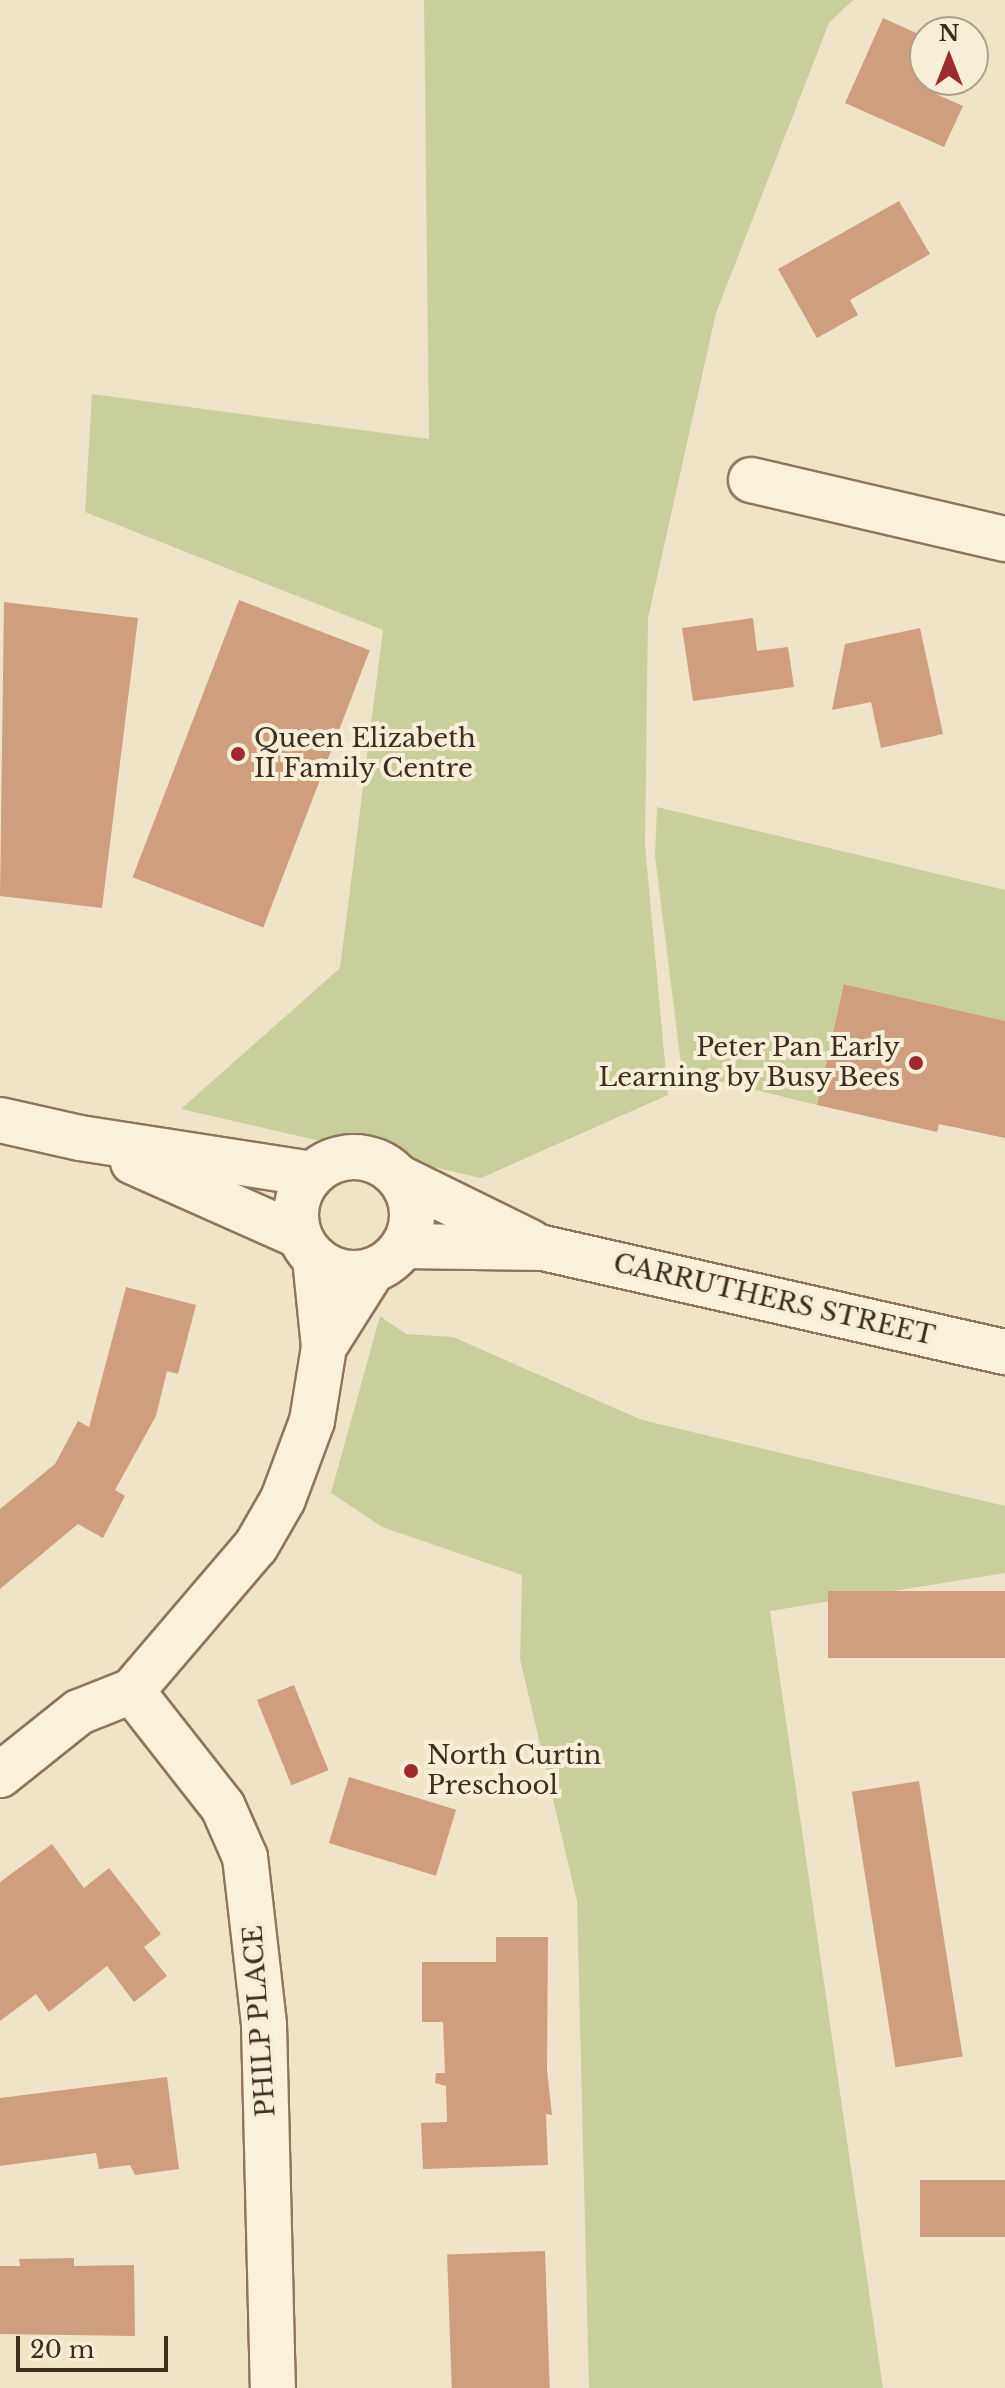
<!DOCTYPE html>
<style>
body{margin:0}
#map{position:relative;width:1005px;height:2388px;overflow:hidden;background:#f0e4c8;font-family:"Libre Baskerville",serif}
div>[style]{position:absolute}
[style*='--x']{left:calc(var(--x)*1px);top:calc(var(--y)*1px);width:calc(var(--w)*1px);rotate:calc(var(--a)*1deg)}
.green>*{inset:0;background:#c9cf9b}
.building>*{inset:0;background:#cf9f7d;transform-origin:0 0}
.roads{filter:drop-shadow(2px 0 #8d765c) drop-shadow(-2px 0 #8d765c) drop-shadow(0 2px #8d765c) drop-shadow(0 -2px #8d765c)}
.minor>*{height:44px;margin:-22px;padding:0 22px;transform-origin:22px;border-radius:22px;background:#faf1dc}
.secondary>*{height:44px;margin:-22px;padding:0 22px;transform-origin:22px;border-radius:22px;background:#faf1dc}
.secondary>.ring{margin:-22px;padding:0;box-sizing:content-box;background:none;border:44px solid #faf1dc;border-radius:50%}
.dots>*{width:22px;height:22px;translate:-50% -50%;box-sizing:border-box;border:4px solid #f7eed8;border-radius:50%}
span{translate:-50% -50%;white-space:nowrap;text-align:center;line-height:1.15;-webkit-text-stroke:8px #f7eed8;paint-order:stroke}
.poi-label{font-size:26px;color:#3d2e20}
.left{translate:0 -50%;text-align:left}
.right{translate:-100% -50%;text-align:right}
.street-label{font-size:26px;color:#3d2e20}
.north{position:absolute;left:909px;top:16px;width:80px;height:80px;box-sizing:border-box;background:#f7eed8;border:2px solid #ada18e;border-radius:50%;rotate:0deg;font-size:22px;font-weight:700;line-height:32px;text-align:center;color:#3d2e20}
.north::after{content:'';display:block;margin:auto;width:28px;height:36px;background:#9e2a2b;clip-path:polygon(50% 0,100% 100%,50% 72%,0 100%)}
.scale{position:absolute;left:16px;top:2336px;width:152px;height:36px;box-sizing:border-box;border:4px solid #3d2e20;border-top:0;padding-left:10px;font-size:24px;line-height:28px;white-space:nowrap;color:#3d2e20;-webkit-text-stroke:6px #f7eed8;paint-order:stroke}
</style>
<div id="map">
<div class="green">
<div style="clip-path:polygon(424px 0,853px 0,829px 23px,716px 313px,648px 618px,645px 845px,668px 1095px,481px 1178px,181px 1109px,340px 968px,383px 630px,85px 512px,92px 394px,429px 439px)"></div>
<div style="clip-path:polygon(657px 807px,1005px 890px,1005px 1021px,845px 984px,817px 1105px,682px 1072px,655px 856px)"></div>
<div style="clip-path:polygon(380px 1316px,406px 1334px,453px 1337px,642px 1420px,1005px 1506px,1005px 1573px,770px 1611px,883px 2388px,589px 2388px,577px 1901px,520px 1659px,522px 1575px,382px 1527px,331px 1493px)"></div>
</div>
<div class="building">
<div style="clip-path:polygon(883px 18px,925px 37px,925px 80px,942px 80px,936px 94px,963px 106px,944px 147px,845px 103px)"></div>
<div style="clip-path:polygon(899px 201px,930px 254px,850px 300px,858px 315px,817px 338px,778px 269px)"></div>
<div style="left:239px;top:600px;width:140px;height:297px;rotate:21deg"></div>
<div style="clip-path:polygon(4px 602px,138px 618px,102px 908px,0 896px)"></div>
<div style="clip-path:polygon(753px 618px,757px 651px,788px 647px,794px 687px,693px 701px,682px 628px)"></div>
<div style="clip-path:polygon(920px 628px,943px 734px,881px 748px,871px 702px,832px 710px,845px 644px)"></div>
<div style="clip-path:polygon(844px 984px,1005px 1021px,1005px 1138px,939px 1124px,937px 1132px,817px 1105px)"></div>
<div style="clip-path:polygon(126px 1287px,196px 1305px,178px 1374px,167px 1371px,156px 1416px,115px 1490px,125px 1496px,103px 1538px,78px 1524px,0 1589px,0 1509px,55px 1464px,78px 1421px,89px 1427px)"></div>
<div style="left:1005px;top:1591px;width:67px;height:177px;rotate:90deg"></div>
<div style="left:294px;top:1685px;width:92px;height:40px;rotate:68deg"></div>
<div style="left:349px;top:1777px;width:112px;height:69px;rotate:17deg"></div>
<div style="left:919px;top:1781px;width:279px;height:68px;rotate:81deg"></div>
<div style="clip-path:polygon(52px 1844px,84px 1888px,109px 1868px,161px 1934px,144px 1947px,167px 1976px,134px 2002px,107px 1966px,49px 2012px,36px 1994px,0 2021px,0 1882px)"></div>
<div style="clip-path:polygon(496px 1937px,548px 1937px,547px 2070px,552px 2115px,546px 2114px,548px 2165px,423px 2169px,421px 2123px,447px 2122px,446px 2086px,435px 2083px,436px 2073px,445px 2073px,443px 2022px,422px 2022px,422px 1962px,496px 1962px)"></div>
<div style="clip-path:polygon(167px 2077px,179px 2169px,135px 2175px,130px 2165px,99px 2169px,96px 2153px,0 2166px,0 2098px)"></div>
<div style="left:1005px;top:2180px;width:57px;height:85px;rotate:90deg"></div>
<div style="left:545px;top:2251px;width:137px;height:98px;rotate:88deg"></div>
<div style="clip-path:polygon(74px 2258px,74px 2266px,134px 2265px,135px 2336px,0 2334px,0 2266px,20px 2266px,19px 2259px)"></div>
</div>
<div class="roads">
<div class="minor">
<div style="--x:751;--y:480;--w:261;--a:13.1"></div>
<div style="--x:324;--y:1347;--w:90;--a:-57.7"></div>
<div style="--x:132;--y:1691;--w:147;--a:51.9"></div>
<div style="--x:223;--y:1807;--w:55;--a:66.3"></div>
<div style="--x:245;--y:1857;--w:169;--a:83.5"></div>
<div style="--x:264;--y:2025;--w:363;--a:88.6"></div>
<div style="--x:0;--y:1775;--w:101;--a:-38.6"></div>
<div style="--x:79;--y:1712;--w:57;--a:-21.6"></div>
<div style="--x:132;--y:1691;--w:191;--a:-49.5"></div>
<div style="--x:256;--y:1546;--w:54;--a:-60.1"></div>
<div style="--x:283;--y:1499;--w:83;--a:-69.6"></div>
<div style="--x:312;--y:1421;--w:75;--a:-80.8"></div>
<div style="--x:324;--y:1347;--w:89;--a:-95.8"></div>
</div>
<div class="secondary">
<div style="--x:0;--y:1120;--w:82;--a:12.7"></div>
<div style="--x:80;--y:1138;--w:235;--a:8.8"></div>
<div class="ring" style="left:296px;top:1157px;width:72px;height:72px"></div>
<div style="--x:133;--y:1162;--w:182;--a:24"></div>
<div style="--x:400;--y:1178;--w:145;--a:26.2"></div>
<div style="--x:403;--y:1246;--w:140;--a:0.8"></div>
<div style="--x:543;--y:1248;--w:474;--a:12.7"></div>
</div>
</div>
<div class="dots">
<div style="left:238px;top:754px;background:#9e2a2b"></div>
<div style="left:916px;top:1063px;background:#9e2a2b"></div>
<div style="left:411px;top:1771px;background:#9e2a2b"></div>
</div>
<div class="poi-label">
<span class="left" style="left:254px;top:754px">Queen Elizabeth<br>II Family Centre</span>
<span class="right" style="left:900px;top:1063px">Peter Pan Early<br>Learning by Busy Bees</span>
<span class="left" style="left:427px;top:1771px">North Curtin<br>Preschool</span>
</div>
<div class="street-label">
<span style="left:774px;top:1300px;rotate:13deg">CARRUTHERS STREET</span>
<span style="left:260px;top:2021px;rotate:-94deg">PHILP PLACE</span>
</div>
<div class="north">N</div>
<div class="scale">20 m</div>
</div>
